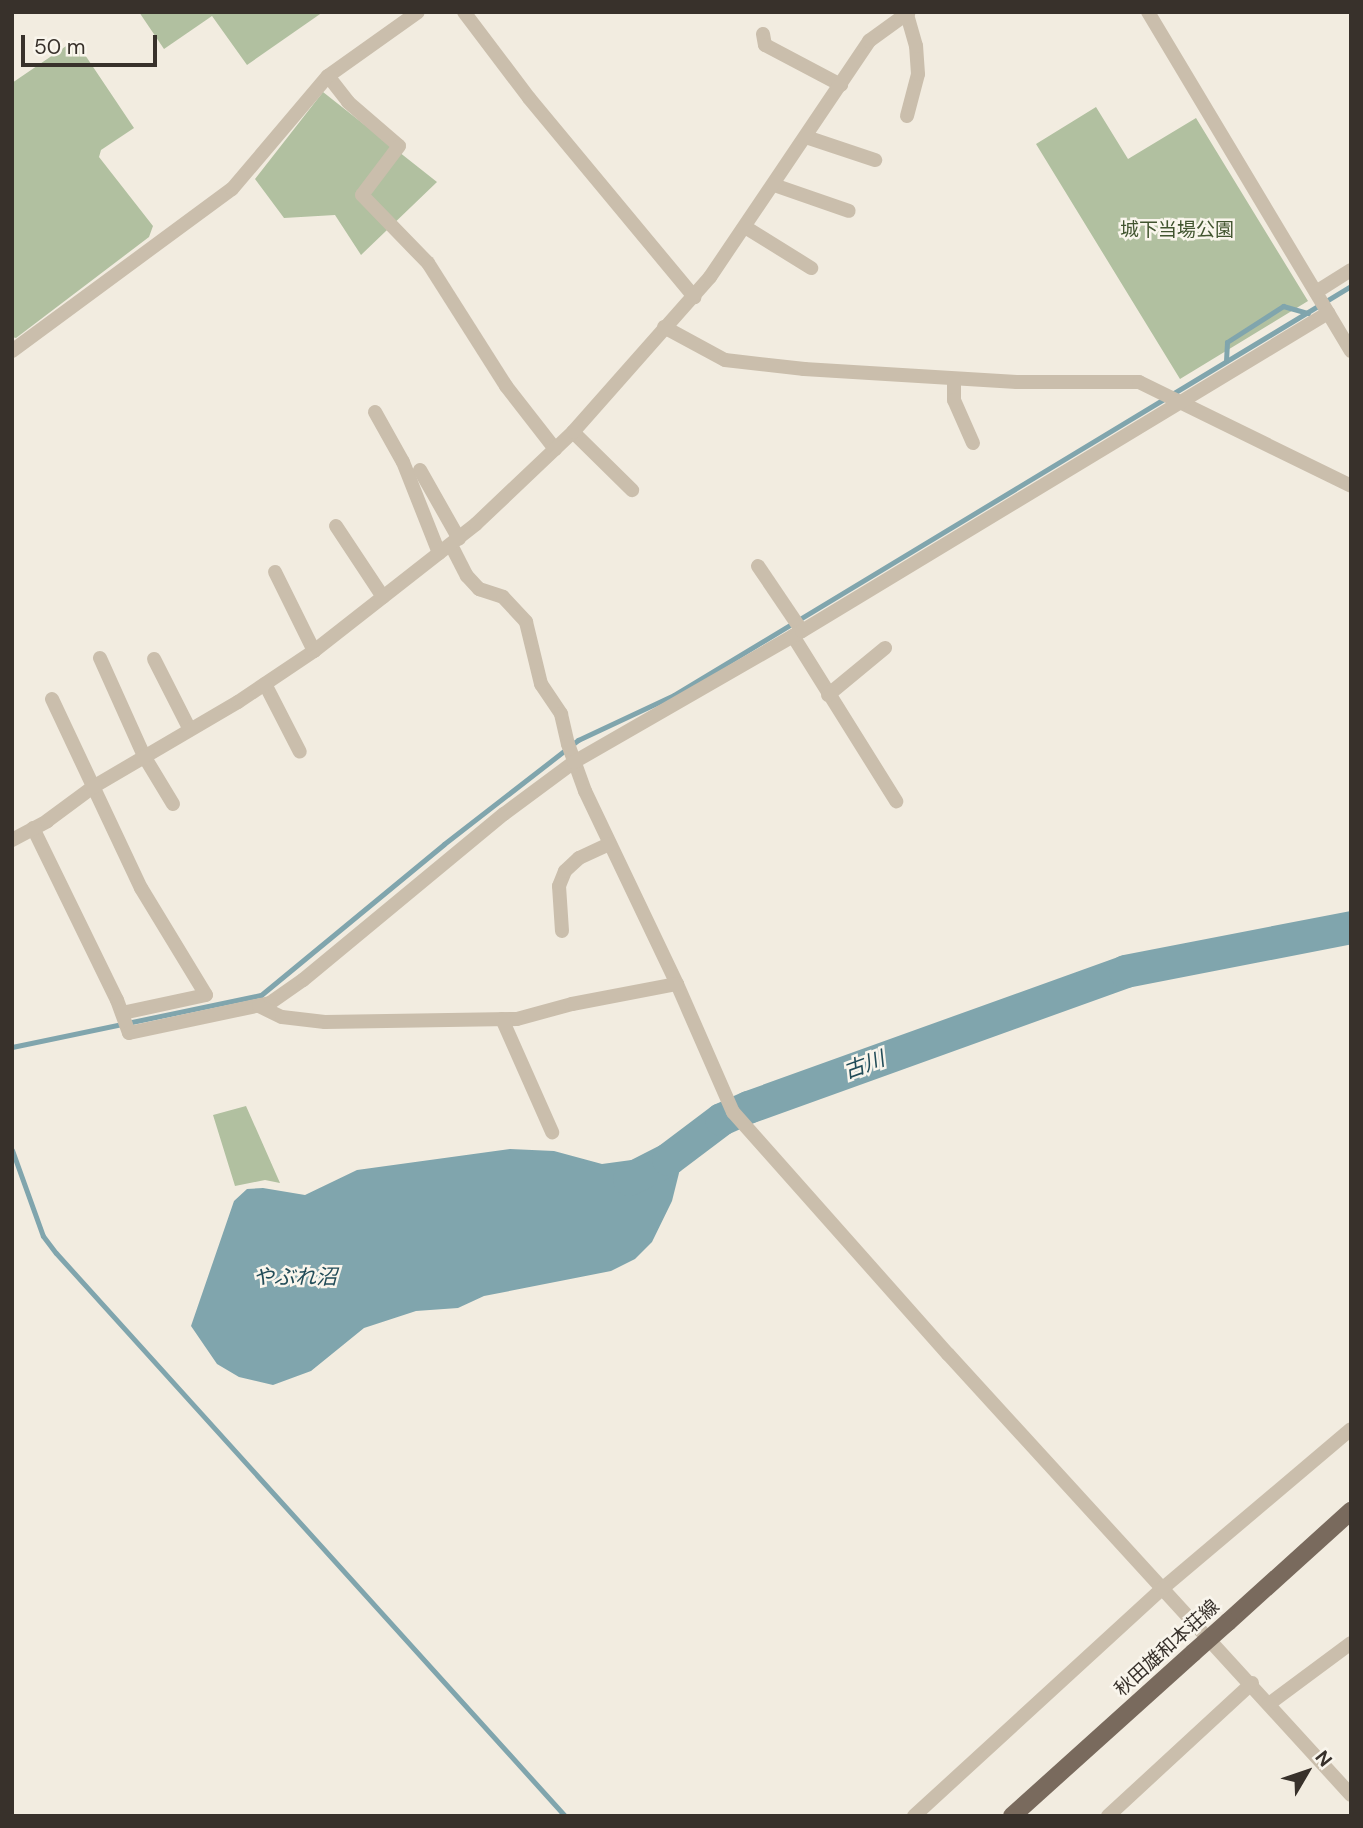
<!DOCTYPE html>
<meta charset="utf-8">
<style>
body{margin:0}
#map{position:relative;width:1363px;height:1828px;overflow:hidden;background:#f2ece0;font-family:"DM Sans","Noto Sans JP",sans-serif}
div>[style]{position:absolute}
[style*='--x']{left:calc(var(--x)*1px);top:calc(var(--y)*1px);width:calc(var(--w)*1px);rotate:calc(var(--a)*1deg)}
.green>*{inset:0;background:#b1c0a0}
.water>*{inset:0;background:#80a5ad}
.stream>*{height:5px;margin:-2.5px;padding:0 2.5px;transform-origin:2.5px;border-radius:2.5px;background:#80a5ad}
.river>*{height:33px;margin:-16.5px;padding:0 16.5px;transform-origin:16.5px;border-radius:16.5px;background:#80a5ad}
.street>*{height:14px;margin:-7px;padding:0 7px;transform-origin:7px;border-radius:7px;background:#cabeac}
.primary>*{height:18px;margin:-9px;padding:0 9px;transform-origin:9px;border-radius:9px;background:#796a5d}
.primary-bridge>*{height:18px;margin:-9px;padding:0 9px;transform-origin:9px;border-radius:9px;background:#796a5d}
span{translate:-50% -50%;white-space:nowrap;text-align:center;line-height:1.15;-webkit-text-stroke:5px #f9f5ec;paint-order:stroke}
.park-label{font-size:19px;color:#425530}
.street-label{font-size:19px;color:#38312b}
.water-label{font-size:21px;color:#224c58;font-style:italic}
.frame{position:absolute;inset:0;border:14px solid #38312b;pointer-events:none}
.north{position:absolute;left:1272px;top:1737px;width:70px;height:70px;-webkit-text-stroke:5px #f9f5ec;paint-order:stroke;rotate:51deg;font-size:19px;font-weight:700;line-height:28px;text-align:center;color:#38312b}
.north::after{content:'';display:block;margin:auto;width:24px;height:32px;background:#38312b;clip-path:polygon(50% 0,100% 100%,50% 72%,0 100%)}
.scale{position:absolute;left:21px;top:35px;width:136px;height:32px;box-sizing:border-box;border:4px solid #38312b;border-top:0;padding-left:9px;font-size:21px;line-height:24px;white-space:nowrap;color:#38312b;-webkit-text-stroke:5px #f9f5ec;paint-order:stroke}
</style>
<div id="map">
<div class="green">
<div style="clip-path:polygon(139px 12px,323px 12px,247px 65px,212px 16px,164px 49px)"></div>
<div style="clip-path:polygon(75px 40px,134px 128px,101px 150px,99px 157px,153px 226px,149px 237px,16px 338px,12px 337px,12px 83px)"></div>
<div style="clip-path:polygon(323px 92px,437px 182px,361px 255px,335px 215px,284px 218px,255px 179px)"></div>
<div style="clip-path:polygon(1096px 107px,1128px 159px,1196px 118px,1308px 301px,1180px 379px,1036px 144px)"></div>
<div style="clip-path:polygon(246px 1106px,280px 1183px,265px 1180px,235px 1186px,213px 1115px)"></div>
</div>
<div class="water">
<div style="clip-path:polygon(510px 1149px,554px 1151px,602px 1164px,661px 1156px,676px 1159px,679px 1173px,672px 1201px,652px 1242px,635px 1259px,611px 1271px,484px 1296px,458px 1308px,416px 1311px,364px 1328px,311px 1371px,273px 1385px,239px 1377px,217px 1364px,191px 1326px,234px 1201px,247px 1189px,263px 1188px,305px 1195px,357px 1170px)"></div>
</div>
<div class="stream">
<div style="--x:1226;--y:361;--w:19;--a:-87"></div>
<div style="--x:1227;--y:342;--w:67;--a:-32.7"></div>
<div style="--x:1283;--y:306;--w:26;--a:16"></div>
<div style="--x:12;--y:1047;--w:254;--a:-11.8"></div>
<div style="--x:261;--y:995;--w:237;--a:-39.5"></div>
<div style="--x:444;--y:844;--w:170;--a:-37.8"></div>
<div style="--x:578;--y:740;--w:106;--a:-25.1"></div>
<div style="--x:674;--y:695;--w:791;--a:-31.14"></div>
<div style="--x:12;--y:1150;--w:91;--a:70.2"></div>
<div style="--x:43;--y:1236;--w:21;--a:53"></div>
<div style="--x:56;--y:1253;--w:759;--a:47.88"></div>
</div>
<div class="river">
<div style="--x:629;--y:1179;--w:44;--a:-27.1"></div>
<div style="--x:668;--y:1159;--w:66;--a:-37"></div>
<div style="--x:721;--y:1119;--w:30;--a:-24"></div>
<div style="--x:748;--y:1107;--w:401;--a:-19.8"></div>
<div style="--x:1125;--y:971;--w:230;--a:-11"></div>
</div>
<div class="street">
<div style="--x:464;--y:12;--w:108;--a:52.9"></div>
<div style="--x:529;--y:98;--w:259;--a:50.3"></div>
<div style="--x:1148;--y:12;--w:395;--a:59.1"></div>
<div style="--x:763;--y:34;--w:11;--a:80"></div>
<div style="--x:765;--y:45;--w:86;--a:27.8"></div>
<div style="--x:328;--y:76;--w:33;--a:52"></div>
<div style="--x:348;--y:102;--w:67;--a:40.8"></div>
<div style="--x:399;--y:146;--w:61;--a:127.1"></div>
<div style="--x:362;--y:195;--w:95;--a:45.9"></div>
<div style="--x:428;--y:263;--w:146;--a:57.6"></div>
<div style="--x:506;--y:386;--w:80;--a:52.1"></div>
<div style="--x:907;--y:116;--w:43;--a:-75.3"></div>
<div style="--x:918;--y:74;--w:28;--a:-94"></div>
<div style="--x:916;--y:46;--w:33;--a:-106"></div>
<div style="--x:806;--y:137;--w:73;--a:18.4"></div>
<div style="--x:774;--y:185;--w:79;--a:19.1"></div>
<div style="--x:745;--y:227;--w:78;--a:31.8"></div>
<div style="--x:1316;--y:292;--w:41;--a:-32.2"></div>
<div style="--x:664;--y:327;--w:69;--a:28.4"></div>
<div style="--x:725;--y:360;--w:80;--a:6.5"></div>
<div style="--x:804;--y:369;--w:213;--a:3.5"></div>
<div style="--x:1017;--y:382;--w:122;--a:0"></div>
<div style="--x:1139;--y:382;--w:236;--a:26.1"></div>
<div style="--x:12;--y:351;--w:273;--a:-36.4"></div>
<div style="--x:232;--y:189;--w:148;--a:-49.7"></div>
<div style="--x:328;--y:76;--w:110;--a:-35.4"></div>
<div style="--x:954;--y:379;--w:21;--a:90"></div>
<div style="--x:954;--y:400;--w:47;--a:66.2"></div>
<div style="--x:375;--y:412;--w:57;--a:60.8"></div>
<div style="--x:403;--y:462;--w:98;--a:68.4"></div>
<div style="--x:573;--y:432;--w:83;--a:44.5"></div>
<div style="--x:420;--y:470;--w:79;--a:60.5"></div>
<div style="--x:336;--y:526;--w:85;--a:56.5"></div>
<div style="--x:451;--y:545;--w:35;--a:63"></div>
<div style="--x:467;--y:576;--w:18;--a:47"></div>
<div style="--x:479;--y:589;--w:25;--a:18"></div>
<div style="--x:503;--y:597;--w:34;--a:47"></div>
<div style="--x:526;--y:622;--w:64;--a:76.4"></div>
<div style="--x:541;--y:684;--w:36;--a:56"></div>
<div style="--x:561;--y:714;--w:31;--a:77"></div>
<div style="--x:568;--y:744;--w:50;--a:70.1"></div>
<div style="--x:585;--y:791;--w:214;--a:64.5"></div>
<div style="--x:677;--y:984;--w:140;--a:66.4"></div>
<div style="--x:733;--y:1112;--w:324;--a:48.4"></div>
<div style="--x:948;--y:1354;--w:597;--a:47.58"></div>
<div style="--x:758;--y:566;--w:78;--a:55.9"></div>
<div style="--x:275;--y:572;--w:88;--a:63.7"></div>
<div style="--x:793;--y:636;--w:195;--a:58"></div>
<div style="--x:100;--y:658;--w:107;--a:65.8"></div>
<div style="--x:144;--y:756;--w:56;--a:58.9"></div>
<div style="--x:154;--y:659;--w:77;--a:63.1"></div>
<div style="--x:265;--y:684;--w:76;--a:62.8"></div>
<div style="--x:828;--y:695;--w:74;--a:-39.5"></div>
<div style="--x:52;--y:699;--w:209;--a:64.8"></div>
<div style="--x:141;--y:888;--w:125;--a:58.7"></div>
<div style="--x:206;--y:995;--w:85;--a:167.8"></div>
<div style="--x:33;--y:828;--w:191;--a:64"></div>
<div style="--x:117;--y:1000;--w:35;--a:70"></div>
<div style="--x:129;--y:1033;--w:144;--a:-12"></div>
<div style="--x:270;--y:1003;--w:40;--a:-34.9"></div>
<div style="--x:303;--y:980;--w:261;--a:-39.6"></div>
<div style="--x:504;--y:814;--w:87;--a:-36.6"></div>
<div style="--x:574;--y:762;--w:263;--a:-29.9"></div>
<div style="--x:802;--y:631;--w:615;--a:-31.16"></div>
<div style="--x:12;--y:840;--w:40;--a:-28"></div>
<div style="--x:47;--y:821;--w:57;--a:-36.5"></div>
<div style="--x:93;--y:787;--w:168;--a:-30.4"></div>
<div style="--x:238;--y:702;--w:92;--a:-33.9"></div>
<div style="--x:314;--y:651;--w:206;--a:-38.1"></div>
<div style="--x:476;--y:524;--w:134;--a:-43.5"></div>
<div style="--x:573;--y:432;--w:207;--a:-48.5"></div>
<div style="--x:710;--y:277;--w:285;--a:-56"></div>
<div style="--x:869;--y:41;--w:49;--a:-35.9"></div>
<div style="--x:562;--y:931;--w:45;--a:-93.8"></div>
<div style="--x:559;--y:886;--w:16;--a:-68"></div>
<div style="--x:565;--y:871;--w:19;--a:-43"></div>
<div style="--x:579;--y:858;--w:33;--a:-25"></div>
<div style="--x:259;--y:1006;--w:25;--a:26"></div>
<div style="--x:282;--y:1017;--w:43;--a:6.6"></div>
<div style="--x:325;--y:1022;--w:192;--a:-0.9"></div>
<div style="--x:517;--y:1019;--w:57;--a:-15.3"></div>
<div style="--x:572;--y:1004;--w:107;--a:-10.8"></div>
<div style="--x:502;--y:1019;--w:124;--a:66.1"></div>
<div style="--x:1269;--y:1704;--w:102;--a:-36.6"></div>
<div style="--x:914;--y:1816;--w:338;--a:-42.5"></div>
<div style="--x:1163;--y:1588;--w:246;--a:-40.2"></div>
<div style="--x:1108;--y:1816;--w:196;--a:-42.7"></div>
</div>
<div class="primary">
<div style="--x:1228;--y:1622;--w:166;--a:-42.1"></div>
<div style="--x:1012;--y:1816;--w:244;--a:-42"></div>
</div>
<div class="primary-bridge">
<div style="--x:1193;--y:1653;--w:47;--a:-41.5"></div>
</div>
<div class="park-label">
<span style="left:1177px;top:230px">城下当場公園</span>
</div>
<div class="street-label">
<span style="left:1167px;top:1648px;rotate:-42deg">秋田雄和本荘線</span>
</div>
<div class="water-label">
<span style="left:864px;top:1065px;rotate:-20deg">古川</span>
<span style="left:295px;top:1277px">やぶれ沼</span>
</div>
<div class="frame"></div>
<div class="north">N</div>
<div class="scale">50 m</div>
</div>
